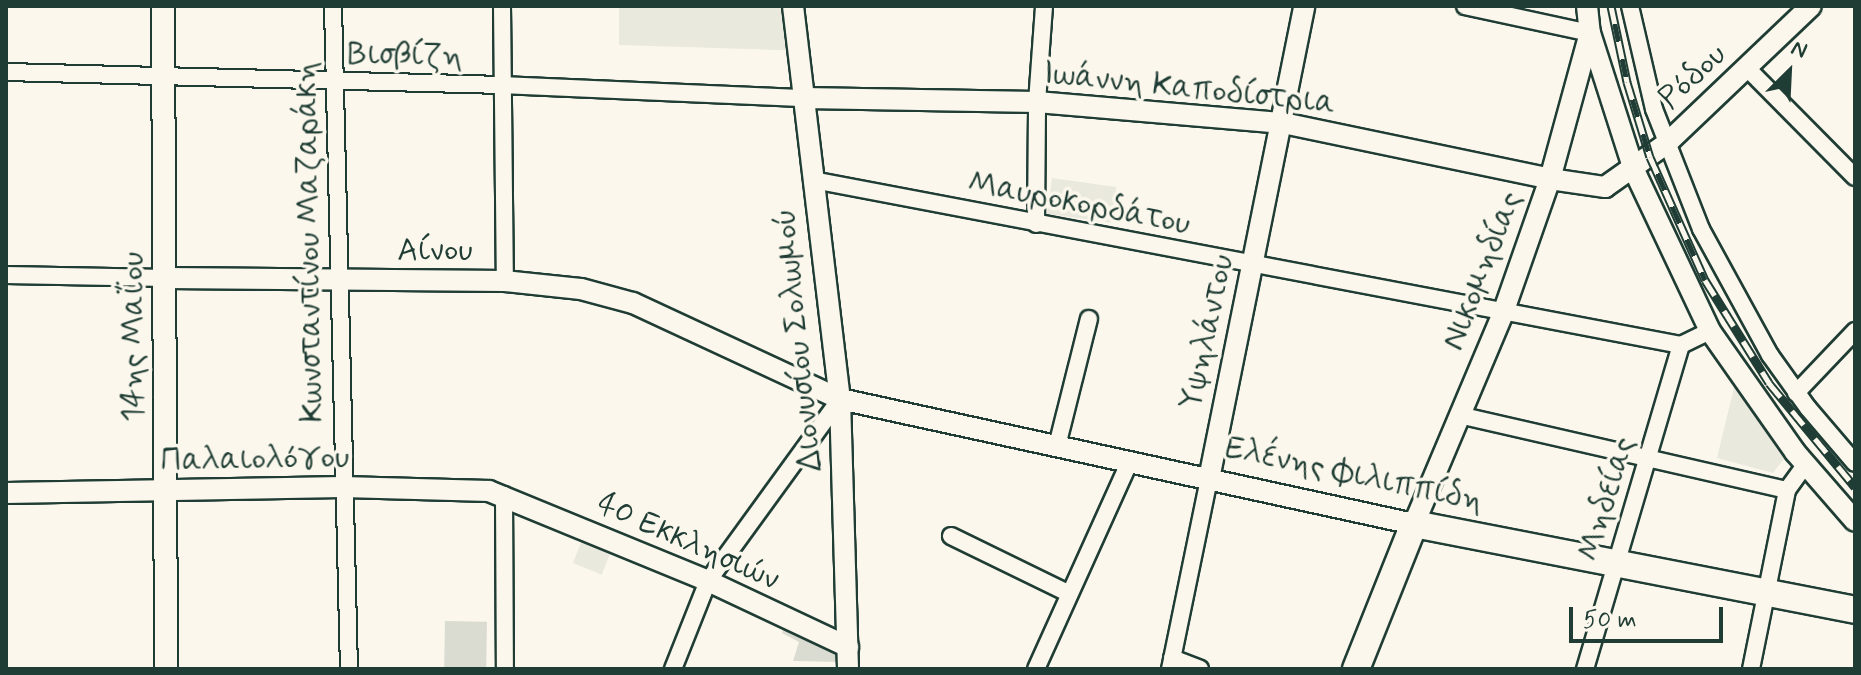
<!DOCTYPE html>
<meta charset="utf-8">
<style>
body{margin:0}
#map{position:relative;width:1861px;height:675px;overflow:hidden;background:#fbf7ec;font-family:Mynerve,sans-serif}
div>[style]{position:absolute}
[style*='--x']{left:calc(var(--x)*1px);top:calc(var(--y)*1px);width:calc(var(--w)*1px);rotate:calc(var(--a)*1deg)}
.built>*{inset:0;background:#eae9de;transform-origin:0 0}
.green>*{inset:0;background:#dbdcd1;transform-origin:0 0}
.roads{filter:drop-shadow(2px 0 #1f3d34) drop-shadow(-2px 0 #1f3d34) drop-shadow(0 2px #1f3d34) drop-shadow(0 -2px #1f3d34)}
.minor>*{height:16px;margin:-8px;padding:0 8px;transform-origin:8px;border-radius:8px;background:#fbf7ec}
.tertiary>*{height:20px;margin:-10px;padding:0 10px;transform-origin:10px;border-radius:10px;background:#fbf7ec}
.secondary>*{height:22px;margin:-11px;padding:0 11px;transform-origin:11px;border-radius:11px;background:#fbf7ec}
.primary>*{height:26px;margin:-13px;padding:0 13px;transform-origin:13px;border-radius:13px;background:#fbf7ec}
.rail>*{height:9px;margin-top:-4.5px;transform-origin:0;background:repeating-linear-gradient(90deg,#fbf7ec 0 18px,#1f3d34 0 36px);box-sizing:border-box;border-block:2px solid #1f3d34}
span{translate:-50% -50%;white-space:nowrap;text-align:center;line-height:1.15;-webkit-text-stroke:7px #fbf7ec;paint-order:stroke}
.street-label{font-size:32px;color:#1f3d34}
.frame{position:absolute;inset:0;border:8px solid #1f3d34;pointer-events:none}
.north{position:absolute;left:1749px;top:32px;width:80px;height:80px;-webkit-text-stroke:6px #fbf7ec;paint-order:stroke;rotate:24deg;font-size:22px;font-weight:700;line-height:32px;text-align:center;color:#1f3d34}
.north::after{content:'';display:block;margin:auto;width:28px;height:36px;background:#1f3d34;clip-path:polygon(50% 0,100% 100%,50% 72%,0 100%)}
.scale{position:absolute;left:1569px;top:607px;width:154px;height:36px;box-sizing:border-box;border:4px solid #1f3d34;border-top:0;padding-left:10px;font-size:24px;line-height:28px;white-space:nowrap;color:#1f3d34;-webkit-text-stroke:6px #fbf7ec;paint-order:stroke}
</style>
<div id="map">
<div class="built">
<div style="clip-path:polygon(619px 6px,803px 6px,809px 51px,619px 45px)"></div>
<div style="left:1052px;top:178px;width:65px;height:36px;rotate:8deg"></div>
<div style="clip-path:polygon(1737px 375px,1789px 452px,1773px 473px,1717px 458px)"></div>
<div style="left:583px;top:538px;width:31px;height:27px;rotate:22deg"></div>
</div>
<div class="green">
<div style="left:445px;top:621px;width:42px;height:48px;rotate:1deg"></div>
<div style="clip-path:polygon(785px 625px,841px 650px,839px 662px,793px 661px,799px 642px,782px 633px)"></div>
</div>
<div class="roads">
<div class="minor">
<div style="--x:333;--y:6;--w:663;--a:88.62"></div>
<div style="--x:502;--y:6;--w:275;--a:89.4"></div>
<div style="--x:1465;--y:6;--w:128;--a:12.2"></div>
<div style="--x:1630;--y:6;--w:106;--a:76.9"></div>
<div style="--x:1654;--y:109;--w:129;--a:68.6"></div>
<div style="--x:1701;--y:229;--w:144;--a:61.3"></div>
<div style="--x:1770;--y:355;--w:65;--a:54.4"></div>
<div style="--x:1808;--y:408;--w:72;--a:49.5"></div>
<div style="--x:1747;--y:68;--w:153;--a:45.3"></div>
<div style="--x:6;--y:72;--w:497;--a:1.5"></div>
<div style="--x:503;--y:85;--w:301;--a:2.5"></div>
<div style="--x:813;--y:180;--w:884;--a:10.76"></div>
<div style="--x:1681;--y:345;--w:32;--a:-26"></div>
<div style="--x:1036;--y:224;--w:122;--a:-89.5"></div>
<div style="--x:1037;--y:102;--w:96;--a:-85.8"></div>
<div style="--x:6;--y:275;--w:161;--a:1.1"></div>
<div style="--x:1796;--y:393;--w:86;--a:-46.4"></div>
<div style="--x:1459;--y:415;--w:336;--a:12.9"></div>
<div style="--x:1057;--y:446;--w:131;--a:-75.9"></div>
<div style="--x:504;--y:495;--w:174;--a:89.7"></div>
<div style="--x:951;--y:536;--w:132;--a:26"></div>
<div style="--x:1172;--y:658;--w:30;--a:21"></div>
<div style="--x:673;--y:669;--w:95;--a:-68.3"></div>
<div style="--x:708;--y:581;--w:225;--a:-54"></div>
<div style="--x:1036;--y:669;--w:228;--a:-65.7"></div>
<div style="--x:1170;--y:669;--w:194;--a:-78.4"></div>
<div style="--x:1585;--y:669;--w:338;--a:-73.5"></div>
<div style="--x:1751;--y:669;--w:183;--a:-78.6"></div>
<div style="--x:1787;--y:490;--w:31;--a:-54"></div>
</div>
<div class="tertiary">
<div style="--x:793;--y:6;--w:396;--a:83.2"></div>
<div style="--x:840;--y:399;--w:270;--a:88.3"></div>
<div style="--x:1587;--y:6;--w:27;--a:84"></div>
<div style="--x:1590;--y:33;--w:144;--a:72.2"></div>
<div style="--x:1634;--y:170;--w:178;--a:64.7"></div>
<div style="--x:1710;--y:331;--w:148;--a:54.9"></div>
<div style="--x:1795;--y:452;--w:91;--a:49"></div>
<div style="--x:804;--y:98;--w:233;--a:1"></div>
<div style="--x:1037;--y:102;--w:247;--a:4.9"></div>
<div style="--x:1283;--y:123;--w:273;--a:11.8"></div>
<div style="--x:1550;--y:179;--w:56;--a:8.3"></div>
<div style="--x:1605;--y:187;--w:75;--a:-35.2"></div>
<div style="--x:1666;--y:144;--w:200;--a:-43.6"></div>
<div style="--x:167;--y:278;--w:338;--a:0.5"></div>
<div style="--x:505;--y:281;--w:76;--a:6"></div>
<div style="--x:581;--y:289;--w:54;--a:15.1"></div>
<div style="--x:633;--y:303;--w:228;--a:24.9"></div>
<div style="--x:840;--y:399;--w:587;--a:12.29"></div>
<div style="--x:1414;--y:524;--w:229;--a:-67.1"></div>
<div style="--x:1503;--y:313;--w:142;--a:-70.7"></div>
<div style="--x:1550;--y:179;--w:151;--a:-74.7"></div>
<div style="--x:1209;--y:479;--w:482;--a:-78.6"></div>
<div style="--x:6;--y:493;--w:337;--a:-1"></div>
<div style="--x:343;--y:487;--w:146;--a:1.6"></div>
<div style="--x:489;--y:491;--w:237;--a:22.3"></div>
<div style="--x:708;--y:581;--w:155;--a:25.2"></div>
</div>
<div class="secondary">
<div style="--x:163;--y:6;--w:663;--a:89.74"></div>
</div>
<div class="primary">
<div style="--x:1356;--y:669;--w:156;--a:-68.2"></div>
<div style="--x:1414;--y:524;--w:449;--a:11"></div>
</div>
</div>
<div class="rail">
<div style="--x:1611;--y:6;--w:78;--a:78.1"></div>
<div style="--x:1627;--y:82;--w:78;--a:73"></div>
<div style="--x:1650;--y:157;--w:135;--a:65.9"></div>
<div style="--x:1705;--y:280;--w:121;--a:58.1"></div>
<div style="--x:1769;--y:383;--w:135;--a:50.4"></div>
</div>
<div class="street-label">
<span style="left:405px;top:56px;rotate:1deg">Βισβίζη</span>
<span style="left:1693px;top:77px;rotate:-43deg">Ρόδου</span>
<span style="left:1189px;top:89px;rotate:6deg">Ιωάννη Καποδίστρια</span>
<span style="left:1079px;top:204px;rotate:11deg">Μαυροκορδάτου</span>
<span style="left:310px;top:242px;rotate:-91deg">Κωνσταντίνου Μαζαράκη</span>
<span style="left:435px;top:251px">Αίνου</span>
<span style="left:1483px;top:271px;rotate:-69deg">Νικομηδίας</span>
<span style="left:1208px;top:332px;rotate:-78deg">Υψηλάντου</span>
<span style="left:134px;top:337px;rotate:-90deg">14ης Μαΐου</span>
<span style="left:799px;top:340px;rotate:-96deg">Διονυσίου Σολωμού</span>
<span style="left:255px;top:460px;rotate:-1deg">Παλαιολόγου</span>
<span style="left:1354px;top:475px;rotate:12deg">Ελένης Φιλιππίδη</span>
<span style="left:1607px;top:499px;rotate:-73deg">Μηδείας</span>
<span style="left:688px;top:542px;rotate:24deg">40 Εκκλησιών</span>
</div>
<div class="frame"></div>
<div class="north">N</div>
<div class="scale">50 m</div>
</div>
